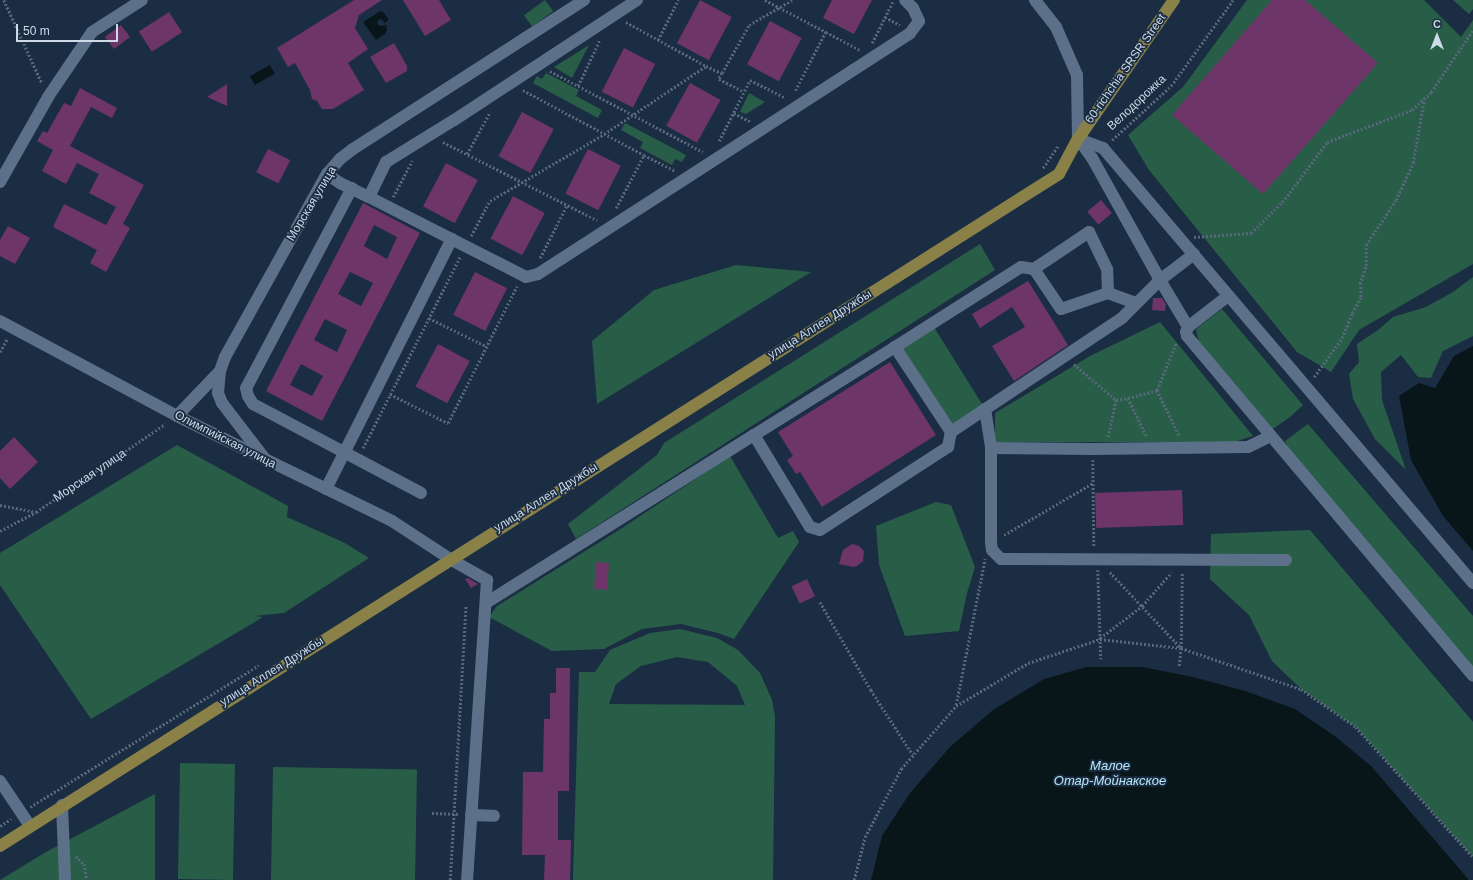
<!DOCTYPE html>
<meta charset="utf-8">
<style>
body{margin:0}
#map{position:relative;width:1473px;height:880px;overflow:hidden;background:#1b2d43;font-family:Helvetica,sans-serif}
div>[style]{position:absolute}
[style*='--x']{left:calc(var(--x)*1px);top:calc(var(--y)*1px);width:calc(var(--w)*1px);rotate:calc(var(--a)*1deg)}
.green>*{inset:0;background:#285e48;transform-origin:0 0}
.water>*{inset:0;background:#081619;transform-origin:0 0}
.building>*{inset:0;background:#6d3568;transform-origin:0 0}
.path>*{height:2.5px;margin-top:-1.25px;transform-origin:0;background:repeating-linear-gradient(90deg,#57677b 0 2px,transparent 0 4px)}
.minor>*{height:12px;margin:-6px;padding:0 6px;transform-origin:6px;border-radius:6px;background:#5c7089}
.major>*{height:12px;margin:-6px;padding:0 6px;transform-origin:6px;border-radius:6px;background:#8a8149}
span{translate:-50% -50%;white-space:nowrap;text-align:center;line-height:1.15;-webkit-text-stroke:3.5px #1b2d43;paint-order:stroke}
.street-label{font-size:12px;color:#cedae8}
.water-label{font-size:13px;color:#b6e7f5;font-style:italic}
.north{position:absolute;left:1417px;top:16px;width:40px;height:40px;-webkit-text-stroke:3px #1b2d43;paint-order:stroke;rotate:0deg;font-size:11px;font-weight:700;line-height:16px;text-align:center;color:#cedae8}
.north::after{content:'';display:block;margin:auto;width:14px;height:18px;background:#cedae8;clip-path:polygon(50% 0,100% 100%,50% 72%,0 100%)}
.scale{position:absolute;left:16px;top:24px;width:102px;height:18px;box-sizing:border-box;border:2px solid #cedae8;border-top:0;padding-left:5px;font-size:12px;line-height:14px;white-space:nowrap;color:#cedae8;-webkit-text-stroke:3px #1b2d43;paint-order:stroke}
</style>
<div id="map">
<div class="green">
<div style="left:545px;top:0;width:14px;height:26px;rotate:54deg"></div>
<div style="clip-path:polygon(1247px 0,1424px 0,1461px 37px,1473px 20px,1473px 264px,1359px 330px,1331px 372px,1297px 352px,1149px 170px,1128px 135px,1183px 87px)"></div>
<div style="clip-path:polygon(1453px 0,1473px 0,1473px 9px,1469px 14px)"></div>
<div style="clip-path:polygon(589px 45px,572px 78px,554px 67px)"></div>
<div style="clip-path:polygon(546px 73px,579px 90px,576px 96px,602px 110px,598px 118px,533px 83px,537px 76px,542px 79px)"></div>
<div style="clip-path:polygon(749px 93px,765px 102px,746px 114px,740px 112px)"></div>
<div style="clip-path:polygon(625px 123px,686px 155px,682px 162px,675px 159px,672px 165px,640px 148px,643px 142px,621px 130px)"></div>
<div style="clip-path:polygon(980px 244px,995px 270px,576px 539px,568px 524px,657px 455px,664px 443px)"></div>
<div style="clip-path:polygon(736px 265px,811px 272px,597px 404px,592px 341px,654px 290px)"></div>
<div style="clip-path:polygon(1473px 277px,1473px 336px,1443px 351px,1431px 378px,1418px 377px,1401px 355px,1381px 372px,1382px 400px,1406px 470px,1375px 439px,1353px 399px,1349px 374px,1359px 362px,1357px 344px,1378px 330px,1393px 317px,1426px 307px,1453px 292px)"></div>
<div style="clip-path:polygon(1222px 309px,1303px 405px,1290px 417px,1268px 432px,1201px 353px,1196px 329px)"></div>
<div style="clip-path:polygon(1160px 322px,1253px 436px,1234px 442px,995px 442px,995px 413px,1090px 356px)"></div>
<div style="left:932px;top:324px;width:100px;height:44px;rotate:58deg"></div>
<div style="clip-path:polygon(1308px 424px,1473px 616px,1473px 675px,1296px 466px,1285px 441px)"></div>
<div style="clip-path:polygon(177px 445px,288px 506px,287px 517px,345px 543px,369px 558px,284px 613px,254px 616px,263px 617px,91px 719px,0 585px,0 553px)"></div>
<div style="clip-path:polygon(730px 456px,778px 538px,793px 531px,799px 542px,734px 639px,718px 633px,681px 624px,642px 629px,604px 649px,552px 651px,489px 617px,497px 606px,619px 530px)"></div>
<div style="clip-path:polygon(936px 502px,951px 505px,975px 567px,967px 593px,959px 631px,905px 636px,879px 565px,876px 526px)"></div>
<div style="clip-path:polygon(1310px 530px,1473px 722px,1473px 857px,1356px 727px,1301px 689px,1272px 661px,1249px 615px,1210px 579px,1211px 534px)"></div>
<div style="clip-path:polygon(evenodd,680px 629px,717px 638px,738px 650px,760px 673px,772px 700px,775px 716px,773px 880px,573px 880px,579px 672px,595px 672px,610px 650px,650px 633px,680px 629px,677px 657px,708px 662px,737px 686px,745px 705px,609px 704px,616px 684px,641px 666px,677px 657px)"></div>
<div style="left:235px;top:764px;width:116px;height:55px;rotate:91deg"></div>
<div style="left:273px;top:767px;width:144px;height:113px;rotate:1deg"></div>
<div style="clip-path:polygon(155px 794px,155px 880px,0 880px,46px 852px)"></div>
</div>
<div class="water">
<div style="clip-path:polygon(382px 11px,388px 18px,388px 21px,384px 23px,383px 20px,379px 19px,377px 24px,381px 26px,386px 25px,387px 30px,385px 34px,376px 40px,363px 22px,379px 12px)"></div>
<div style="left:270px;top:65px;width:10px;height:23px;rotate:61deg"></div>
<div style="clip-path:polygon(1473px 346px,1473px 551px,1443px 516px,1411px 460px,1399px 396px,1419px 383px,1435px 388px,1454px 356px)"></div>
<div style="clip-path:polygon(1087px 667px,1143px 667px,1193px 677px,1245px 691px,1295px 709px,1336px 737px,1371px 766px,1469px 880px,871px 880px,882px 836px,910px 793px,950px 747px,993px 710px,1044px 679px)"></div>
</div>
<div class="building">
<div style="clip-path:polygon(354px 0,382px 0,359px 15px,355px 28px,368px 49px,348px 63px,364px 90px,333px 109px,322px 109px,317px 101px,312px 99px,310px 90px,295px 63px,288px 67px,277px 48px)"></div>
<div style="clip-path:polygon(403px 0,439px 0,451px 20px,425px 36px)"></div>
<div style="left:700px;top:0;width:36px;height:49px;rotate:28deg"></div>
<div style="clip-path:polygon(832px 0,872px 0,854px 34px,823px 18px)"></div>
<div style="clip-path:polygon(1272px 0,1305px 0,1378px 63px,1263px 194px,1172px 115px)"></div>
<div style="left:169px;top:12px;width:24px;height:36px;rotate:57deg"></div>
<div style="left:770px;top:21px;width:36px;height:49px;rotate:28deg"></div>
<div style="left:121px;top:25px;width:15px;height:20px;rotate:53deg"></div>
<div style="clip-path:polygon(394px 43px,407px 66px,407px 71px,386px 83px,370px 57px)"></div>
<div style="left:624px;top:48px;width:35px;height:49px;rotate:27deg"></div>
<div style="left:690px;top:83px;width:35px;height:49px;rotate:29deg"></div>
<div style="clip-path:polygon(227px 84px,227px 106px,207px 97px)"></div>
<div style="clip-path:polygon(80px 88px,117px 108px,112px 118px,91px 107px,70px 146px,144px 185px,123px 224px,130px 228px,106px 272px,90px 263px,97px 250px,53px 227px,64px 204px,106px 225px,116px 207px,89px 193px,99px 174px,77px 163px,66px 184px,42px 171px,53px 150px,37px 141px,43px 131px,47px 133px,64px 103px,71px 106px)"></div>
<div style="left:522px;top:112px;width:36px;height:50px;rotate:28deg"></div>
<div style="left:268px;top:149px;width:25px;height:26px;rotate:27deg"></div>
<div style="left:588px;top:149px;width:37px;height:50px;rotate:27deg"></div>
<div style="left:446px;top:163px;width:36px;height:49px;rotate:28deg"></div>
<div style="left:513px;top:196px;width:36px;height:48px;rotate:28deg"></div>
<div style="left:1101px;top:200px;width:17px;height:18px;rotate:50deg"></div>
<div style="clip-path:polygon(evenodd,363px 203px,420px 233px,322px 421px,266px 391px,363px 203px,374px 225px,397px 237px,387px 259px,364px 246px,374px 225px,363px 203px,350px 272px,373px 283px,361px 306px,338px 294px,350px 272px,363px 203px,325px 319px,347px 330px,337px 352px,314px 340px,325px 319px,363px 203px,301px 364px,323px 376px,312px 396px,290px 385px,301px 364px)"></div>
<div style="clip-path:polygon(8px 226px,30px 238px,15px 264px,0 256px,0 240px)"></div>
<div style="left:475px;top:272px;width:36px;height:48px;rotate:27deg"></div>
<div style="clip-path:polygon(1028px 281px,1068px 345px,1014px 381px,992px 346px,1025px 327px,1012px 307px,980px 328px,972px 314px)"></div>
<div style="clip-path:polygon(1153px 298px,1162px 298px,1166px 304px,1165px 311px,1152px 310px)"></div>
<div style="left:438px;top:344px;width:36px;height:48px;rotate:28deg"></div>
<div style="clip-path:polygon(890px 362px,936px 435px,822px 507px,800px 472px,796px 474px,787px 460px,793px 456px,778px 432px)"></div>
<div style="clip-path:polygon(14px 437px,38px 462px,10px 489px,0 478px,0 451px)"></div>
<div style="left:1182px;top:490px;width:35px;height:87px;rotate:88deg"></div>
<div style="clip-path:polygon(852px 544px,859px 546px,864px 551px,863px 561px,857px 566px,853px 567px,839px 564px,843px 550px)"></div>
<div style="left:596px;top:562px;width:13px;height:27px;rotate:4deg"></div>
<div style="clip-path:polygon(468px 578px,478px 584px,471px 588px,465px 579px)"></div>
<div style="left:807px;top:579px;width:19px;height:17px;rotate:65deg"></div>
<div style="clip-path:polygon(556px 668px,570px 668px,569px 791px,558px 791px,558px 840px,571px 840px,570px 880px,544px 880px,545px 855px,522px 855px,523px 772px,543px 772px,544px 719px,550px 719px,550px 693px,556px 693px)"></div>
</div>
<div class="path">
<div style="--x:4;--y:0;--w:91;--a:65.4"></div>
<div style="--x:765;--y:0;--w:69;--a:27.7"></div>
<div style="--x:826;--y:32;--w:68;--a:117.3"></div>
<div style="--x:885;--y:17;--w:17;--a:28"></div>
<div style="--x:626;--y:22;--w:91;--a:28.8"></div>
<div style="--x:826;--y:32;--w:40;--a:28"></div>
<div style="--x:658;--y:40;--w:45;--a:-63.4"></div>
<div style="--x:872;--y:43;--w:47;--a:-63.4"></div>
<div style="--x:550;--y:71;--w:173;--a:27.9"></div>
<div style="--x:722;--y:73;--w:7;--a:117"></div>
<div style="--x:719;--y:79;--w:28;--a:27"></div>
<div style="--x:578;--y:86;--w:52;--a:-64.9"></div>
<div style="--x:523;--y:90;--w:137;--a:28.2"></div>
<div style="--x:734;--y:113;--w:19;--a:28"></div>
<div style="--x:1112;--y:140;--w:80;--a:-42.5"></div>
<div style="--x:1171;--y:86;--w:106;--a:-54.2"></div>
<div style="--x:719;--y:141;--w:68;--a:-63.1"></div>
<div style="--x:750;--y:80;--w:40;--a:26.6"></div>
<div style="--x:443;--y:142;--w:173;--a:26.9"></div>
<div style="--x:467;--y:154;--w:48;--a:-61.3"></div>
<div style="--x:1043;--y:168;--w:27;--a:-56"></div>
<div style="--x:393;--y:197;--w:41;--a:-62.2"></div>
<div style="--x:616;--y:208;--w:60;--a:-62.2"></div>
<div style="--x:644;--y:155;--w:35;--a:27"></div>
<div style="--x:471;--y:236;--w:40;--a:-62"></div>
<div style="--x:490;--y:201;--w:132;--a:-30.4"></div>
<div style="--x:604;--y:134;--w:123;--a:-33.7"></div>
<div style="--x:706;--y:66;--w:17;--a:24"></div>
<div style="--x:722;--y:73;--w:55;--a:-60.6"></div>
<div style="--x:749;--y:25;--w:50;--a:-30.2"></div>
<div style="--x:1194;--y:237;--w:57;--a:-4"></div>
<div style="--x:1251;--y:233;--w:48;--a:-45"></div>
<div style="--x:1285;--y:199;--w:71;--a:-53.6"></div>
<div style="--x:1327;--y:142;--w:91;--a:-20.6"></div>
<div style="--x:1412;--y:110;--w:26;--a:-43"></div>
<div style="--x:1431;--y:92;--w:75;--a:-55.9"></div>
<div style="--x:540;--y:258;--w:59;--a:-63"></div>
<div style="--x:429;--y:318;--w:64;--a:26.2"></div>
<div style="--x:0;--y:352;--w:15;--a:-62"></div>
<div style="--x:1074;--y:364;--w:55;--a:40.6"></div>
<div style="--x:1116;--y:400;--w:12;--a:-9"></div>
<div style="--x:1128;--y:398;--w:43;--a:64"></div>
<div style="--x:1314;--y:377;--w:48;--a:-54.3"></div>
<div style="--x:1342;--y:338;--w:27;--a:-68"></div>
<div style="--x:1352;--y:313;--w:18;--a:-61"></div>
<div style="--x:1361;--y:297;--w:13;--a:-94"></div>
<div style="--x:1360;--y:284;--w:19;--a:-72"></div>
<div style="--x:1366;--y:266;--w:21;--a:-90"></div>
<div style="--x:1366;--y:245;--w:54;--a:-56.3"></div>
<div style="--x:1396;--y:200;--w:41;--a:-65.3"></div>
<div style="--x:1413;--y:163;--w:65;--a:-80.2"></div>
<div style="--x:1157;--y:390;--w:51;--a:-68"></div>
<div style="--x:390;--y:394;--w:65;--a:26.6"></div>
<div style="--x:448;--y:423;--w:153;--a:-63.3"></div>
<div style="--x:1128;--y:398;--w:30;--a:-15"></div>
<div style="--x:1157;--y:390;--w:52;--a:63.9"></div>
<div style="--x:1108;--y:437;--w:38;--a:-78"></div>
<div style="--x:363;--y:448;--w:214;--a:-63.1"></div>
<div style="--x:1093;--y:460;--w:87;--a:89.3"></div>
<div style="--x:0;--y:505;--w:36;--a:11"></div>
<div style="--x:0;--y:531;--w:41;--a:-27.8"></div>
<div style="--x:36;--y:512;--w:156;--a:-34.3"></div>
<div style="--x:1004;--y:535;--w:103;--a:-30.3"></div>
<div style="--x:1098;--y:570;--w:89;--a:88.1"></div>
<div style="--x:1110;--y:572;--w:104;--a:46.9"></div>
<div style="--x:820;--y:602;--w:102;--a:59.9"></div>
<div style="--x:871;--y:690;--w:77;--a:57.1"></div>
<div style="--x:1100;--y:638;--w:53;--a:-37.3"></div>
<div style="--x:1142;--y:606;--w:44;--a:-48.7"></div>
<div style="--x:1179;--y:666;--w:18;--a:-84"></div>
<div style="--x:1181;--y:648;--w:76;--a:-89.2"></div>
<div style="--x:956;--y:705;--w:149;--a:-78.8"></div>
<div style="--x:30;--y:807;--w:269;--a:-31.8"></div>
<div style="--x:432;--y:813;--w:28;--a:2"></div>
<div style="--x:0;--y:826;--w:13;--a:-32"></div>
<div style="--x:76;--y:856;--w:11;--a:45"></div>
<div style="--x:84;--y:864;--w:16;--a:79"></div>
<div style="--x:450;--y:880;--w:274;--a:-86.7"></div>
<div style="--x:854;--y:880;--w:44;--a:-75.7"></div>
<div style="--x:865;--y:837;--w:77;--a:-62.1"></div>
<div style="--x:901;--y:769;--w:84;--a:-48.9"></div>
<div style="--x:956;--y:706;--w:84;--a:-30.8"></div>
<div style="--x:1028;--y:663;--w:76;--a:-18.4"></div>
<div style="--x:1100;--y:639;--w:81;--a:6.3"></div>
<div style="--x:1181;--y:648;--w:127;--a:18.9"></div>
<div style="--x:1301;--y:689;--w:67;--a:34.6"></div>
<div style="--x:1356;--y:727;--w:175;--a:48"></div>
</div>
<div class="minor">
<div style="--x:637;--y:0;--w:219;--a:146.7"></div>
<div style="--x:454;--y:120;--w:80;--a:148.3"></div>
<div style="--x:386;--y:162;--w:39;--a:116"></div>
<div style="--x:369;--y:197;--w:176;--a:27"></div>
<div style="--x:526;--y:277;--w:12;--a:-14"></div>
<div style="--x:538;--y:274;--w:443;--a:-32.9"></div>
<div style="--x:910;--y:33;--w:15;--a:-53"></div>
<div style="--x:919;--y:21;--w:14;--a:-115"></div>
<div style="--x:913;--y:8;--w:11;--a:-135"></div>
<div style="--x:1078;--y:139;--w:27;--a:20"></div>
<div style="--x:1103;--y:148;--w:571;--a:49.62"></div>
<div style="--x:327;--y:174;--w:16;--a:35"></div>
<div style="--x:340;--y:183;--w:32;--a:26"></div>
<div style="--x:0;--y:182;--w:98;--a:-60.5"></div>
<div style="--x:48;--y:97;--w:78;--a:-55.9"></div>
<div style="--x:92;--y:32;--w:59;--a:-32.6"></div>
<div style="--x:352;--y:188;--w:226;--a:117.9"></div>
<div style="--x:246;--y:388;--w:8;--a:76"></div>
<div style="--x:248;--y:396;--w:9;--a:58"></div>
<div style="--x:253;--y:404;--w:190;--a:27.9"></div>
<div style="--x:1194;--y:254;--w:43;--a:142.6"></div>
<div style="--x:1160;--y:280;--w:55;--a:59.2"></div>
<div style="--x:1188;--y:327;--w:5;--a:112"></div>
<div style="--x:1186;--y:332;--w:4;--a:76"></div>
<div style="--x:1187;--y:336;--w:444;--a:49.9"></div>
<div style="--x:1108;--y:293;--w:24;--a:-92"></div>
<div style="--x:1107;--y:269;--w:41;--a:-115.9"></div>
<div style="--x:1089;--y:232;--w:66;--a:146.1"></div>
<div style="--x:1034;--y:269;--w:48;--a:56"></div>
<div style="--x:1061;--y:309;--w:50;--a:-18.8"></div>
<div style="--x:1108;--y:293;--w:30;--a:20"></div>
<div style="--x:0;--y:321;--w:201;--a:28.2"></div>
<div style="--x:177;--y:416;--w:239;--a:26"></div>
<div style="--x:392;--y:521;--w:69;--a:33.2"></div>
<div style="--x:450;--y:559;--w:43;--a:29.6"></div>
<div style="--x:487;--y:580;--w:301;--a:93.8"></div>
<div style="--x:1188;--y:327;--w:51;--a:-37.8"></div>
<div style="--x:895;--y:347;--w:149;--a:-32.4"></div>
<div style="--x:1021;--y:267;--w:13;--a:9"></div>
<div style="--x:985;--y:409;--w:39;--a:81"></div>
<div style="--x:991;--y:448;--w:94;--a:90"></div>
<div style="--x:991;--y:542;--w:8;--a:83"></div>
<div style="--x:992;--y:550;--w:13;--a:45"></div>
<div style="--x:1001;--y:559;--w:285;--a:0.2"></div>
<div style="--x:177;--y:416;--w:62;--a:-46.3"></div>
<div style="--x:951;--y:432;--w:102;--a:-123.4"></div>
<div style="--x:895;--y:347;--w:166;--a:148"></div>
<div style="--x:754;--y:435;--w:108;--a:58.7"></div>
<div style="--x:810;--y:527;--w:10;--a:17"></div>
<div style="--x:820;--y:530;--w:153;--a:-33"></div>
<div style="--x:948;--y:447;--w:15;--a:-79"></div>
<div style="--x:951;--y:432;--w:206;--a:-33.7"></div>
<div style="--x:1122;--y:318;--w:54;--a:-45"></div>
<div style="--x:1160;--y:280;--w:140;--a:-119.1"></div>
<div style="--x:1092;--y:158;--w:24;--a:-126"></div>
<div style="--x:1078;--y:139;--w:64;--a:-90.9"></div>
<div style="--x:1077;--y:75;--w:52;--a:-113.6"></div>
<div style="--x:1056;--y:27;--w:34;--a:-128"></div>
<div style="--x:991;--y:448;--w:102;--a:0.6"></div>
<div style="--x:1093;--y:449;--w:155;--a:-0.7"></div>
<div style="--x:1248;--y:447;--w:25;--a:-26"></div>
<div style="--x:265;--y:459;--w:71;--a:-127.5"></div>
<div style="--x:222;--y:403;--w:11;--a:-112"></div>
<div style="--x:218;--y:393;--w:22;--a:-85"></div>
<div style="--x:220;--y:371;--w:15;--a:-70"></div>
<div style="--x:225;--y:357;--w:210;--a:-60.9"></div>
<div style="--x:327;--y:174;--w:20;--a:-49"></div>
<div style="--x:340;--y:159;--w:16;--a:-38"></div>
<div style="--x:353;--y:149;--w:275;--a:-32.8"></div>
<div style="--x:326;--y:489;--w:280;--a:-63.3"></div>
<div style="--x:486;--y:603;--w:316;--a:-32.1"></div>
<div style="--x:0;--y:781;--w:54;--a:56.3"></div>
<div style="--x:62;--y:805;--w:75;--a:87.7"></div>
<div style="--x:471;--y:815;--w:23;--a:2"></div>
</div>
<div class="major">
<div style="--x:0;--y:846;--w:1254;--a:-32.4"></div>
<div style="--x:1059;--y:174;--w:40;--a:-62"></div>
<div style="--x:1078;--y:139;--w:169;--a:-55.4"></div>
</div>
<div class="street-label">
<span style="left:1126px;top:69px;rotate:-55deg">60-richchia SRSR Street</span>
<span style="left:1137px;top:103px;rotate:-43deg">Велодорожка</span>
<span style="left:312px;top:204px;rotate:-59deg">Морская улица</span>
<span style="left:820px;top:325px;rotate:-32deg">улица Аллея Дружбы</span>
<span style="left:225px;top:440px;rotate:27deg">Олимпийская улица</span>
<span style="left:90px;top:476px;rotate:-34deg">Морская улица</span>
<span style="left:546px;top:498px;rotate:-32deg">улица Аллея Дружбы</span>
<span style="left:272px;top:672px;rotate:-32deg">улица Аллея Дружбы</span>
</div>
<div class="water-label">
<span style="left:1110px;top:774px">Малое<br>Отар-Мойнакское</span>
</div>
<div class="north">С</div>
<div class="scale">50 m</div>
</div>
